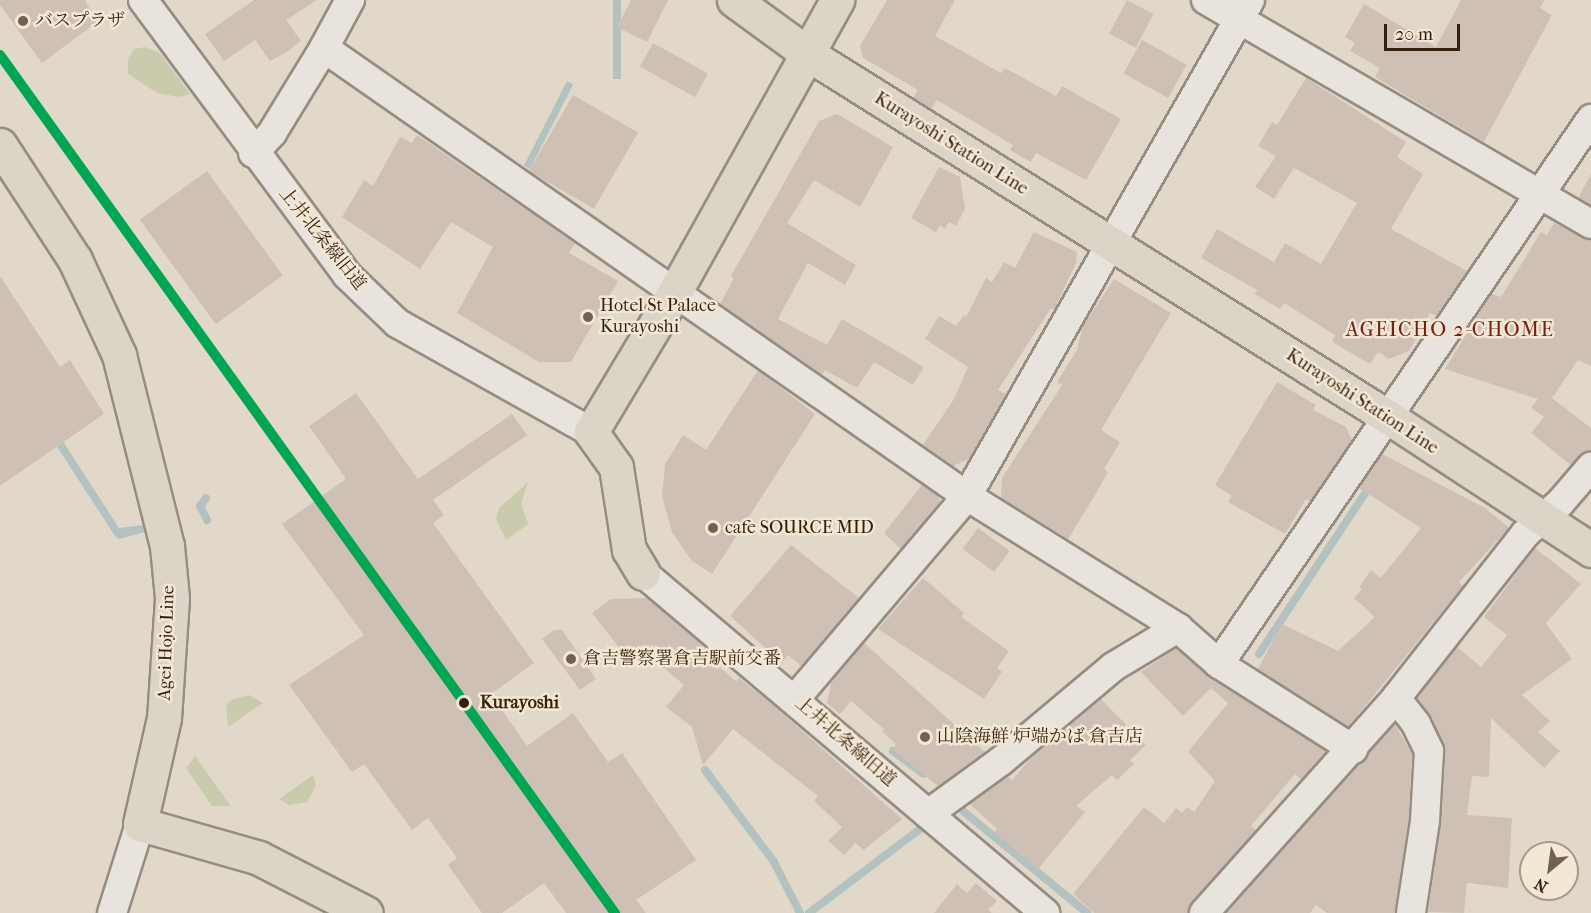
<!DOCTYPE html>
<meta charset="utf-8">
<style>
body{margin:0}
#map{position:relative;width:1591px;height:913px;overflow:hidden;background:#e2d8ca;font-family:"IM FELL French Canon","Noto Serif JP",serif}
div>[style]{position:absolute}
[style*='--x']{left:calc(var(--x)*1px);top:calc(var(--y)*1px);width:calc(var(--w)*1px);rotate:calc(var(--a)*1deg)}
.green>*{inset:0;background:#c9cbac}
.water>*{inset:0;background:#b3c2c1;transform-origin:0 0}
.stream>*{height:8px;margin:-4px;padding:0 4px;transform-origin:4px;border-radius:4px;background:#b3c2c1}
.building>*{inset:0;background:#cfc0b5;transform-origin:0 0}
.roads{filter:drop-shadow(2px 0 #958d82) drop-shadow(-2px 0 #958d82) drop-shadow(0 2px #958d82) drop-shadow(0 -2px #958d82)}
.minor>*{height:28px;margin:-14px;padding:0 14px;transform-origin:14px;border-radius:14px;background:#e8e3dc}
.major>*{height:33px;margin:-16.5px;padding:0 16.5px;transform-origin:16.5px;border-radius:16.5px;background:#dcd4c7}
.rail-1>*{height:10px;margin:-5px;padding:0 5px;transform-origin:5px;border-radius:5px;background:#00a651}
.dots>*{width:16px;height:16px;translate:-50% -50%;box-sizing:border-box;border:3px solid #f3e8d5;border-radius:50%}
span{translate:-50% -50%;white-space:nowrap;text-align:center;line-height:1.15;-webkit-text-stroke:5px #f3e8d5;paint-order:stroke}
.poi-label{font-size:18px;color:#371f0e}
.left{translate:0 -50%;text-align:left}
.street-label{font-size:18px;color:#371f0e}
.stop-label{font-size:18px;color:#371f0e;font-weight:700}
.neighbourhood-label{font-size:20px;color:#7a1f14;letter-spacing:1.5px}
.north{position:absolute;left:1519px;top:841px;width:60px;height:60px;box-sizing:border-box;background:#f3e8d5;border:2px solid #a89885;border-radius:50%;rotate:209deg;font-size:16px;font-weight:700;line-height:24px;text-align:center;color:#371f0e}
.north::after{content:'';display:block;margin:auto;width:21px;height:27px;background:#736050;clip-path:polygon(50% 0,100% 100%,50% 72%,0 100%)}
.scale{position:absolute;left:1384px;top:24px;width:76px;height:27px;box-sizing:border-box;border:3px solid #371f0e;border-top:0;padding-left:8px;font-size:18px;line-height:21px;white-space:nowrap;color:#371f0e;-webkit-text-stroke:4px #f3e8d5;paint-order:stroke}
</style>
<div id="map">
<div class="green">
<div style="clip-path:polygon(145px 47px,160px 53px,190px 94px,179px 97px,157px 93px,128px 74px,128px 60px,134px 49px)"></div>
<div style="clip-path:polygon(528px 482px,521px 504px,528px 524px,506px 540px,496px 519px,499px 508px)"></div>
<div style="clip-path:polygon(249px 695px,263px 703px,228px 727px,226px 706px,231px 700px)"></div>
<div style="clip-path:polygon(195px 756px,231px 806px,212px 806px,186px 768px)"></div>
<div style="clip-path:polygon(313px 775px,316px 785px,307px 802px,289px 805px,279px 799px)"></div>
</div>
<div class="water">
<div style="left:613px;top:0;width:8px;height:79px"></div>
<div style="left:567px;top:81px;width:7px;height:95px;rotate:27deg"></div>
<div style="clip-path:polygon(0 344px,119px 528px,152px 524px,153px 530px,119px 539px,115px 536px,0 359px)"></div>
</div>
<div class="stream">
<div style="--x:206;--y:498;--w:10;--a:127"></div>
<div style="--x:200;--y:506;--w:16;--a:63"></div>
<div style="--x:1259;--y:654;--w:204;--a:-56.6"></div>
<div style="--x:893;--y:751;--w:38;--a:37"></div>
<div style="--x:705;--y:770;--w:115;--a:53.1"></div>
<div style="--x:774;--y:862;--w:57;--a:63"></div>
<div style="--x:963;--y:811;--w:161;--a:39.4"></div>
<div style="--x:809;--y:913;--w:144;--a:-37.1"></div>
</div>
<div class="building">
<div style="clip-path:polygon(0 0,85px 0,97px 22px,42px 63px,0 5px)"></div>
<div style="clip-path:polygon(254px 0,317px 0,286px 20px,301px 41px,287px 52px,270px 61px,255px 40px,224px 61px,205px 34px)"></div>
<div style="clip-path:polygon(631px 0,668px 0,647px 42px,617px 27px)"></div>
<div style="clip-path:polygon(887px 0,955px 0,935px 36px,1001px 73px,1005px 68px,1056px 96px,1062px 86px,1121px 119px,1086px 180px,1036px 153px,1031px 162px,1010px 150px,1013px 145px,937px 100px,931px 109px,913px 98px,918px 90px,863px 58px,860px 46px)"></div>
<div style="left:1127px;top:0;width:30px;height:38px;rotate:28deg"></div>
<div style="clip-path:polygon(1461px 0,1545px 0,1540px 8px,1552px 15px,1484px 142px,1375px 77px,1380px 68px,1350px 51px,1355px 43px,1345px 37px,1364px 4px,1436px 47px)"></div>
<div style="left:1142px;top:40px;width:51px;height:38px;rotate:29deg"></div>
<div style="left:653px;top:43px;width:63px;height:27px;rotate:29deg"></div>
<div style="clip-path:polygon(1306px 78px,1406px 142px,1397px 157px,1423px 174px,1391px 229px,1467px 271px,1436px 316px,1430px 313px,1409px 351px,1389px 359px,1378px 352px,1370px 364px,1332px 342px,1335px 335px,1284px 303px,1280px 309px,1255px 294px,1257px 290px,1201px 258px,1217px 229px,1274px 262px,1285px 243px,1321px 264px,1357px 203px,1294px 168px,1274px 199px,1255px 187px,1276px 156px,1258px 146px,1272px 122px,1277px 125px)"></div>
<div style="left:573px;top:95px;width:75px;height:88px;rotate:30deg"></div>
<div style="clip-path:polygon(837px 114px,893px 147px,860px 207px,814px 180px,787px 223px,856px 265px,845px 285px,808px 263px,778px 319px,827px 345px,842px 319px,924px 367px,913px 385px,874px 362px,857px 388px,825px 370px,822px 375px,720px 304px,734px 278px,731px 276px,819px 121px)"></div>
<div style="clip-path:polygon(417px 135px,575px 243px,569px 253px,618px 281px,571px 362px,539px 362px,457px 313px,493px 247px,451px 222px,420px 269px,342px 217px,364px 180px,373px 186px,400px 137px,412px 143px)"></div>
<div style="clip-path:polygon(939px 167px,960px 177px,965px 209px,956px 226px,949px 222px,945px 229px,940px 225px,936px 232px,911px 218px)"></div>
<div style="left:207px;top:171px;width:129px;height:83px;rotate:54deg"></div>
<div style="clip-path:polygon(1591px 174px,1591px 205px,1578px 198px)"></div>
<div style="clip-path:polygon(1554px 223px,1591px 240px,1591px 366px,1578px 360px,1552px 398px,1591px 428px,1591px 451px,1571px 465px,1531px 433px,1544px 417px,1531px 408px,1538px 399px,1445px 369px,1491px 294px,1501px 297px,1541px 232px,1547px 235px)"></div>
<div style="clip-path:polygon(1034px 232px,1077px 252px,1076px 263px,1054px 310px,1051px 308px,998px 390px,1006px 394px,969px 459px,953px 466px,923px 445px,954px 399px,968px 367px,925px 339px,939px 316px,956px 326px,964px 315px,966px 317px,986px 278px,992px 282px,1004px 262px,1015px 268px)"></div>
<div style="clip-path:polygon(0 276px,60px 367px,70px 360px,104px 414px,0 486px)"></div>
<div style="clip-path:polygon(1114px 279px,1171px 313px,1101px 430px,1120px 442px,1104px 469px,1108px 472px,1095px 495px,1068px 539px,1001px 498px,1002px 478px,1062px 385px,1057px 382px,1077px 350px,1083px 326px)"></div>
<div style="clip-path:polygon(758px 370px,815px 414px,712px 574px,692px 561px,672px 532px,662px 496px,665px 464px,683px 435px,706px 450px)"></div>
<div style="clip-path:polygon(1277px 382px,1316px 405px,1313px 410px,1346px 427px,1352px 440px,1310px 502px,1306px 499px,1285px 534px,1228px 502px,1232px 496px,1215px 485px)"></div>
<div style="clip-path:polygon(356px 393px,418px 479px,512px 414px,527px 435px,433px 500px,444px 515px,433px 523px,534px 663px,491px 694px,527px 746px,573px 713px,608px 762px,622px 753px,696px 860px,636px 900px,646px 913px,566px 913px,544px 883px,502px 913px,482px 913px,448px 865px,457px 858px,428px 818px,412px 830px,364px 764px,352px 772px,289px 685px,364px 635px,282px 524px,346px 479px,309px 426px)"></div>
<div style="clip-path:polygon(1382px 454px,1485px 508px,1509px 528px,1459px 582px,1463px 586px,1348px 727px,1258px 669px,1282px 624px,1338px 651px,1375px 617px,1354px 598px,1362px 589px,1359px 587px,1371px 570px,1381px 578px,1421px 528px,1359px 488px)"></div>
<div style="clip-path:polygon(922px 485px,939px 496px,940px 503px,901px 549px,884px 533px)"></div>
<div style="left:978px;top:528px;width:39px;height:26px;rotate:36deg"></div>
<div style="clip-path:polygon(791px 545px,859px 598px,801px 666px,788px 655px,782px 663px,730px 616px)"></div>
<div style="clip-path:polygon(1535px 548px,1581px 584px,1546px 623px,1572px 659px,1522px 695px,1550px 721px,1538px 732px,1560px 751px,1544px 768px,1491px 718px,1489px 777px,1472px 776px,1467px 815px,1512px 818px,1508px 888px,1467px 883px,1464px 913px,1428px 912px,1441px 822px,1445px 752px,1431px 717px,1417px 698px,1457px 647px,1481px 667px,1507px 635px,1484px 617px)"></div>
<div style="clip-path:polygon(923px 578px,964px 613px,961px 617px,1009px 651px,997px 668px,1002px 672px,984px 699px,878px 629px)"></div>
<div style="clip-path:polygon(647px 598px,708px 650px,704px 655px,736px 681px,739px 678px,766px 699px,902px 819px,864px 850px,855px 843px,844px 855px,828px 841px,842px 827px,814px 801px,818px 796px,733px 729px,703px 765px,692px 727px,666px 707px,684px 685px,644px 651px,632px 664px,592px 613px,611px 599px)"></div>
<div style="clip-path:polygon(554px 630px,562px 630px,596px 679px,580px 690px,542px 639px)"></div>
<div style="clip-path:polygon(864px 643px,985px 752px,938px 786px,893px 750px,896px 744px,882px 731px,884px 729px,851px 701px,840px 714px,827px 703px,831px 683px)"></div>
<div style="clip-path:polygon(1176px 648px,1210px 678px,1326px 751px,1301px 779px,1295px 774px,1251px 826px,1256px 830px,1192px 902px,1188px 913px,1094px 913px,1073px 894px,1144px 807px,1164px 823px,1176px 808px,1182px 813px,1187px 807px,1194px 812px,1215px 781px,1188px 752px,1228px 703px,1211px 688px,1183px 716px,1141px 672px)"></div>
<div style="clip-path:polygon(1101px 699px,1146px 745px,1130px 760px,1134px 764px,1117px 780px,1112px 775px,1076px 806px,1085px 812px,1038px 869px,994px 832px,997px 829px,970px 804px,1008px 776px,1012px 780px,1032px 757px)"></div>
<div style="clip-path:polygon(1395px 724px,1412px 754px,1409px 819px,1395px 913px,1327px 913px,1316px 905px,1310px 913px,1226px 913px)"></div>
<div style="clip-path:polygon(976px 883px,997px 901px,988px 910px,992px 913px,934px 913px,957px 884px,967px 893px)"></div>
</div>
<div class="roads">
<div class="minor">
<div style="--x:143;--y:0;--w:342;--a:53.4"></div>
<div style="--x:347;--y:275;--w:69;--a:43.8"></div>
<div style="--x:397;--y:323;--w:223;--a:29.3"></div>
<div style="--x:1206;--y:0;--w:445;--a:30.2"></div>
<div style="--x:324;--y:48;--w:55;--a:-61.6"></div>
<div style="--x:253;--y:153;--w:28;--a:-46"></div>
<div style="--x:272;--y:133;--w:100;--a:-58.5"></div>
<div style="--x:324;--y:48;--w:784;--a:34.87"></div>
<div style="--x:967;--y:496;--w:249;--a:32"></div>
<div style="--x:1178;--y:628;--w:55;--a:41.3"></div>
<div style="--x:1219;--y:664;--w:159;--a:32.4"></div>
<div style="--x:643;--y:573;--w:527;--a:40.22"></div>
<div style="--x:1219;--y:664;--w:660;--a:-55.68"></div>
<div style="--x:1396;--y:698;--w:33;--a:52"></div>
<div style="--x:1416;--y:724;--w:30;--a:64"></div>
<div style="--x:1429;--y:751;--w:70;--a:93.3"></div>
<div style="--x:1425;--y:821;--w:93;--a:98.7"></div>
<div style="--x:795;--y:699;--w:266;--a:-49.7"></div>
<div style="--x:967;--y:496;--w:571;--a:-60.29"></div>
<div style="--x:928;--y:814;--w:90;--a:-36"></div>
<div style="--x:1001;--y:761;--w:146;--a:-40"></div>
<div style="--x:1113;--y:667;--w:76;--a:-31"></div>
<div style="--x:112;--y:913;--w:93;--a:-72.5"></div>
<div style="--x:1204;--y:913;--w:288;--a:-48.2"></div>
<div style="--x:1396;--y:698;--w:209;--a:-51.8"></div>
<div style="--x:1525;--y:534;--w:47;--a:-41.5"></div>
<div style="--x:1560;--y:503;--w:48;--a:-49.3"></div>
</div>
<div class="major">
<div style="--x:734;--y:0;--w:92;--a:36.1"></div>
<div style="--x:808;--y:54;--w:684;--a:32.04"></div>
<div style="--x:1388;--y:417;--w:243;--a:33.2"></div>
<div style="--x:0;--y:145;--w:137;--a:56.9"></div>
<div style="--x:75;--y:260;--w:105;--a:65.1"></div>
<div style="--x:119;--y:355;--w:197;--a:75.9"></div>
<div style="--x:167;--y:546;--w:52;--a:84.5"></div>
<div style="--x:172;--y:598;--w:120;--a:93.8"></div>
<div style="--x:164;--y:718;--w:109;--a:102.8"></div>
<div style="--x:140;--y:824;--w:124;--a:15.9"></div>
<div style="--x:259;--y:858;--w:120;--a:27.2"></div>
<div style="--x:643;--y:573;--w:27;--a:-121"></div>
<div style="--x:629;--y:550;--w:84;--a:-98.9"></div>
<div style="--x:616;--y:467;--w:43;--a:-125.5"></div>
<div style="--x:591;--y:432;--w:160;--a:-59.1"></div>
<div style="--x:673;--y:295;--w:338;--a:-60.9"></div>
</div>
</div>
<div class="rail-1">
<div style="--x:0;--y:55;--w:1056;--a:54.37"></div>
</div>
<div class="dots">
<div style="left:23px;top:21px;background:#736050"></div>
<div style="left:588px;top:317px;background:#736050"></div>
<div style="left:713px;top:528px;background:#736050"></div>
<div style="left:571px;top:659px;background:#736050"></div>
<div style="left:464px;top:703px;background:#371f0e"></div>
<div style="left:925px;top:737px;background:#736050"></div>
</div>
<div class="poi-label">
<span class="left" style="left:35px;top:21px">バスプラザ</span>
<span class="left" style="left:600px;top:317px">Hotel St Palace<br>Kurayoshi</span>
<span class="left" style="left:725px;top:528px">cafe SOURCE MID</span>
<span class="left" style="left:583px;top:659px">倉吉警察署倉吉駅前交番</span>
<span class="left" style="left:937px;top:737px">山陰海鮮 炉端かば 倉吉店</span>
</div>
<div class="street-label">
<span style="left:951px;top:144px;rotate:32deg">Kurayoshi Station Line</span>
<span style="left:322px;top:239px;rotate:51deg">上井北条線旧道</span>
<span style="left:1362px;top:402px;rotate:33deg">Kurayoshi Station Line</span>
<span style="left:167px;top:643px;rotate:-88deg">Agei Hojo Line</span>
<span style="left:845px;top:742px;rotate:41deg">上井北条線旧道</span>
</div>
<div class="stop-label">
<span class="left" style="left:480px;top:703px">Kurayoshi</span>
</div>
<div class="neighbourhood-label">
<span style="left:1450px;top:329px">AGEICHO 2-CHOME</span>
</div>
<div class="north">N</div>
<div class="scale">20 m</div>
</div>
